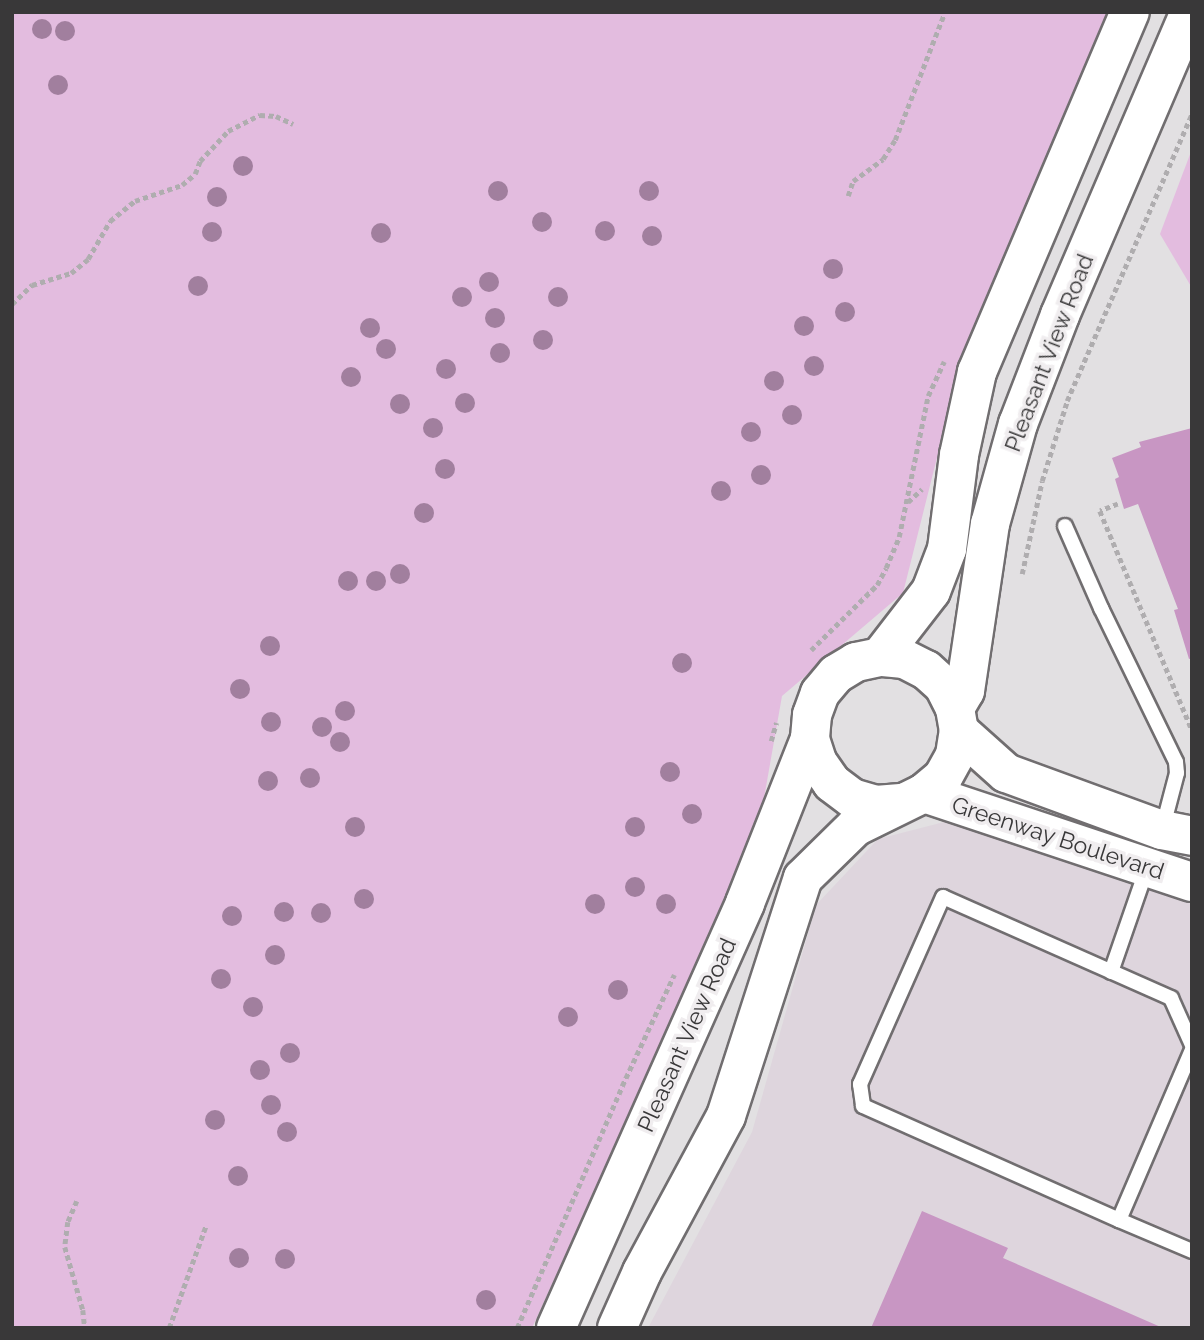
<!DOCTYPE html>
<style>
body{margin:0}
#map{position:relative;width:1204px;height:1340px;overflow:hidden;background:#e2e0e2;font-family:Raleway,sans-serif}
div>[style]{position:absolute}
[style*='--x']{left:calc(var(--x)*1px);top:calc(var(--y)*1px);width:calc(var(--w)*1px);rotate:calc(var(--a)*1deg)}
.built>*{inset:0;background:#ded5dd}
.green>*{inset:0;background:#e3bcdf}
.building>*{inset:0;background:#c896c3}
.path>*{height:4.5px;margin-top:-2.25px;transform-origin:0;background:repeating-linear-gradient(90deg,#afadaf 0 5px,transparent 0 8.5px)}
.roads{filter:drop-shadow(2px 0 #716e70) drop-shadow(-2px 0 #716e70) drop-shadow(0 2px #716e70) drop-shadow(0 -2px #716e70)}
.lane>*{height:14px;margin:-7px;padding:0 7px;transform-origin:7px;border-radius:7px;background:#fff}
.secondary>*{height:38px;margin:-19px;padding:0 19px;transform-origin:19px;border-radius:19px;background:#fff}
.trees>*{width:20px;height:20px;margin:-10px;border-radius:50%;background:#a17f9e}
span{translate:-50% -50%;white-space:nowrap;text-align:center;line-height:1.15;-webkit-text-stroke:7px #f0edef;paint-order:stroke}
.street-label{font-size:23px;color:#393839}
.frame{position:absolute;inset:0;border:14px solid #393839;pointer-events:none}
</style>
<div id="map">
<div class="built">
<div style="clip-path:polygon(983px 812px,1192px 882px,1192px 1328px,648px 1328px,752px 1132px,816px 905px,878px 839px)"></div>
</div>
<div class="green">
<div style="clip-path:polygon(12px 12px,1107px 12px,955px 386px,903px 593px,782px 696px,757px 838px,532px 1328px,12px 1328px)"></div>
<div style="clip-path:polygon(1192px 149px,1192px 288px,1160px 234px)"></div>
</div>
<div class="building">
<div style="clip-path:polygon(1192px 428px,1192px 658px,1189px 659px,1174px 610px,1178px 609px,1138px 504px,1124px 509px,1115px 479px,1119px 477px,1112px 458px,1141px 447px,1139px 442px)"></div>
<div style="clip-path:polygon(922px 1211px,1008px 1248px,1003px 1258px,1163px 1328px,871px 1328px)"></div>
</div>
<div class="path">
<div style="--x:848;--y:196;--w:16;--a:-72"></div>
<div style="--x:853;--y:181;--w:37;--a:-36"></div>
<div style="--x:883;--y:159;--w:22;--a:-58"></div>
<div style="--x:895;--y:140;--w:137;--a:-68.7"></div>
<div style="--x:12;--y:304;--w:28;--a:-44"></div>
<div style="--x:32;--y:285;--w:41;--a:-17.1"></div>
<div style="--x:71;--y:273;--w:22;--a:-39"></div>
<div style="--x:88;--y:259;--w:44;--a:-59.9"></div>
<div style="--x:110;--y:221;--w:32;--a:-39"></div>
<div style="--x:135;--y:201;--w:50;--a:-18.8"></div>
<div style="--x:182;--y:185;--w:17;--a:-40"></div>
<div style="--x:195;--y:174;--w:14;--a:-69"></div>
<div style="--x:200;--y:161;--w:41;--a:-47"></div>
<div style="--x:228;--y:131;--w:36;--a:-27"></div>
<div style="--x:260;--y:115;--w:16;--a:4"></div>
<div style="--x:276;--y:116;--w:19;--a:25"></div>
<div style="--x:908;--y:502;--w:19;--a:-43"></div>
<div style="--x:1118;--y:504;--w:19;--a:159"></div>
<div style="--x:1100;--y:511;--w:238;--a:67.2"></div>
<div style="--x:1022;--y:574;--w:95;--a:-77.9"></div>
<div style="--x:1042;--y:481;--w:84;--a:-72.6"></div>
<div style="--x:1067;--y:401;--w:313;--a:-66.5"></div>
<div style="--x:811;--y:650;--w:93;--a:-44.6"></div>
<div style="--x:877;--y:585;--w:19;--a:-62"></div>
<div style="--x:886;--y:568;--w:34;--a:-67"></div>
<div style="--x:899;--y:537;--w:144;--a:-78.4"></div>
<div style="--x:928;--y:396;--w:38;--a:-65"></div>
<div style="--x:771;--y:741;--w:19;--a:-74"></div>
<div style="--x:77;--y:1201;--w:23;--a:113"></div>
<div style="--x:68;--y:1222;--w:25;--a:97"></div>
<div style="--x:65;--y:1247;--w:66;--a:74.1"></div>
<div style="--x:83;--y:1310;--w:18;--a:84"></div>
<div style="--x:169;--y:1328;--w:109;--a:-70.2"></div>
<div style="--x:517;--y:1328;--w:264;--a:-66.5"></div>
<div style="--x:622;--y:1086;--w:123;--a:-64.9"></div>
</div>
<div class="roads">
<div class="lane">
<div style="--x:1065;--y:526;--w:90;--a:66.3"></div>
<div style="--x:1101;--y:608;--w:171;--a:64"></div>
<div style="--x:1176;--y:762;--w:11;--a:85"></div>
<div style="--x:1177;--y:773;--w:59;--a:104.7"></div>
<div style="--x:1111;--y:972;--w:110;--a:-70.9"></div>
<div style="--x:1192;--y:1045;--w:51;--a:-114.1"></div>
<div style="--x:1171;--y:998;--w:249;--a:-156.1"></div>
<div style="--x:943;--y:897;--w:205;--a:113.9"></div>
<div style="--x:860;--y:1084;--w:22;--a:82"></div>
<div style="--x:863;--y:1106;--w:280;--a:24"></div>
<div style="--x:1119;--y:1220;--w:185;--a:-66.8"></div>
<div style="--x:1119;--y:1220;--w:79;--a:23"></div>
</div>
<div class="secondary">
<div style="--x:880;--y:657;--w:83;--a:-52.3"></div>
<div style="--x:931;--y:591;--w:45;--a:-69.1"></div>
<div style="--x:947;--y:549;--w:95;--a:-82.7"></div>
<div style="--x:959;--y:455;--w:85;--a:-77.8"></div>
<div style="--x:977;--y:372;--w:391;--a:-67"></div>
<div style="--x:955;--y:708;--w:20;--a:-60"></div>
<div style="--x:965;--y:691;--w:169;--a:-81.5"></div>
<div style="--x:990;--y:524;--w:104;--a:-74.4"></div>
<div style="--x:1018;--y:424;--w:117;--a:-68.9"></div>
<div style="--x:1060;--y:315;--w:330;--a:-66.8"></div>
<div style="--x:959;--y:731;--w:63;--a:41.8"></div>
<div style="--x:1006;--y:773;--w:166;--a:20.1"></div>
<div style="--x:1162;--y:830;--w:31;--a:11"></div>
<div style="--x:924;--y:793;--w:282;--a:18.4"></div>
<div style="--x:556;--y:1328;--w:465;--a:-66"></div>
<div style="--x:745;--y:903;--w:176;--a:-68.4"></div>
<div style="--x:617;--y:1328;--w:61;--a:-65.9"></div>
<div style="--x:642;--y:1272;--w:177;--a:-61.7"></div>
<div style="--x:726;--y:1116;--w:250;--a:-72.1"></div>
<div style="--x:803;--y:878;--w:73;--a:-44.4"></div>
<div style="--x:855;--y:827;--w:77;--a:-26.2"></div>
<div style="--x:924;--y:793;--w:25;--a:-40"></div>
<div style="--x:943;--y:777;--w:25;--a:-61"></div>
<div style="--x:955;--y:755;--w:24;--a:-81"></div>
<div style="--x:959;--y:731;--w:23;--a:-100"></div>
<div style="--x:955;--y:708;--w:25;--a:-117"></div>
<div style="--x:944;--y:686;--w:24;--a:-138"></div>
<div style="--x:926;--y:670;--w:25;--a:-153"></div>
<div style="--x:904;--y:659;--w:24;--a:-175"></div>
<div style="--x:880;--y:657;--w:25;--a:168"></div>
<div style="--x:856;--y:662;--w:23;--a:149"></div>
<div style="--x:836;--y:674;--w:25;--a:130"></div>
<div style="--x:820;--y:693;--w:23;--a:110"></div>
<div style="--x:812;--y:715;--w:24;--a:95"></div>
<div style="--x:810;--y:739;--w:25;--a:72"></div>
<div style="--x:818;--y:763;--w:24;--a:55"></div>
<div style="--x:832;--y:783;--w:25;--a:37"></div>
<div style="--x:852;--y:798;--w:25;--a:16"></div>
<div style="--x:876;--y:805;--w:25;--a:-5"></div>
</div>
</div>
<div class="trees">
<div style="left:42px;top:29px"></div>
<div style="left:65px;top:31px"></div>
<div style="left:58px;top:85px"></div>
<div style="left:243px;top:166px"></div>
<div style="left:498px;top:191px"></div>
<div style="left:649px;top:191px"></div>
<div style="left:217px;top:197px"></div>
<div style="left:542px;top:222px"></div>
<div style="left:605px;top:231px"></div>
<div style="left:212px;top:232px"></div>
<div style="left:381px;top:233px"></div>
<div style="left:652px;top:236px"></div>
<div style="left:833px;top:269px"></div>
<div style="left:489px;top:282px"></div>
<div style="left:198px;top:286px"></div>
<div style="left:462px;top:297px"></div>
<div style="left:558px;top:297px"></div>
<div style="left:845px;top:312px"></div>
<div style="left:495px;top:318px"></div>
<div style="left:804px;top:326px"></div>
<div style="left:370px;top:328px"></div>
<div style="left:543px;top:340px"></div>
<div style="left:386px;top:349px"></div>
<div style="left:500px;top:353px"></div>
<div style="left:814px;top:366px"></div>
<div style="left:446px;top:369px"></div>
<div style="left:351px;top:377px"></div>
<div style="left:774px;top:381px"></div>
<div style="left:465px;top:403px"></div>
<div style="left:400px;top:404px"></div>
<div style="left:792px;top:415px"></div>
<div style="left:433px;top:428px"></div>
<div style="left:751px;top:432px"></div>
<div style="left:445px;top:469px"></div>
<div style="left:761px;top:475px"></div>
<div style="left:721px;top:491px"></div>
<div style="left:424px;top:513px"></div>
<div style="left:400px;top:574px"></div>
<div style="left:348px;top:581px"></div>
<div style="left:376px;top:581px"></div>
<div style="left:270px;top:646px"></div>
<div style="left:682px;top:663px"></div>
<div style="left:240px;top:689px"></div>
<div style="left:345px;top:711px"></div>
<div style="left:271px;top:722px"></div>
<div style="left:322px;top:727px"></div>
<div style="left:340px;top:742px"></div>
<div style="left:670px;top:772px"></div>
<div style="left:310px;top:778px"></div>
<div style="left:268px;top:781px"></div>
<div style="left:692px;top:814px"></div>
<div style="left:355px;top:827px"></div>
<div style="left:635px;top:827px"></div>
<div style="left:635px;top:887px"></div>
<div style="left:364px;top:899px"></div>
<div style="left:595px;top:904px"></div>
<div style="left:666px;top:904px"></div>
<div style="left:284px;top:912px"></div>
<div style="left:321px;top:913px"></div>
<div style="left:232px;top:916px"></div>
<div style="left:275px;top:955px"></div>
<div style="left:221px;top:979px"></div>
<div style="left:618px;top:990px"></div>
<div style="left:253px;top:1007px"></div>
<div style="left:568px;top:1017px"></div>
<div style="left:290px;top:1053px"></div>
<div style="left:260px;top:1070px"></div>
<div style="left:271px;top:1105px"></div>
<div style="left:215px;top:1120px"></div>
<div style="left:287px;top:1132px"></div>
<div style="left:238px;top:1176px"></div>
<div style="left:239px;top:1258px"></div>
<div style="left:285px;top:1259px"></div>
<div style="left:486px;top:1300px"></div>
</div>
<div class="street-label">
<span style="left:1049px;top:353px;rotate:-69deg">Pleasant View Road</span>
<span style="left:1058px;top:838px;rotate:18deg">Greenway Boulevard</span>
<span style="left:687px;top:1035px;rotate:-66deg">Pleasant View Road</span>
</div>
<div class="frame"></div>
</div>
